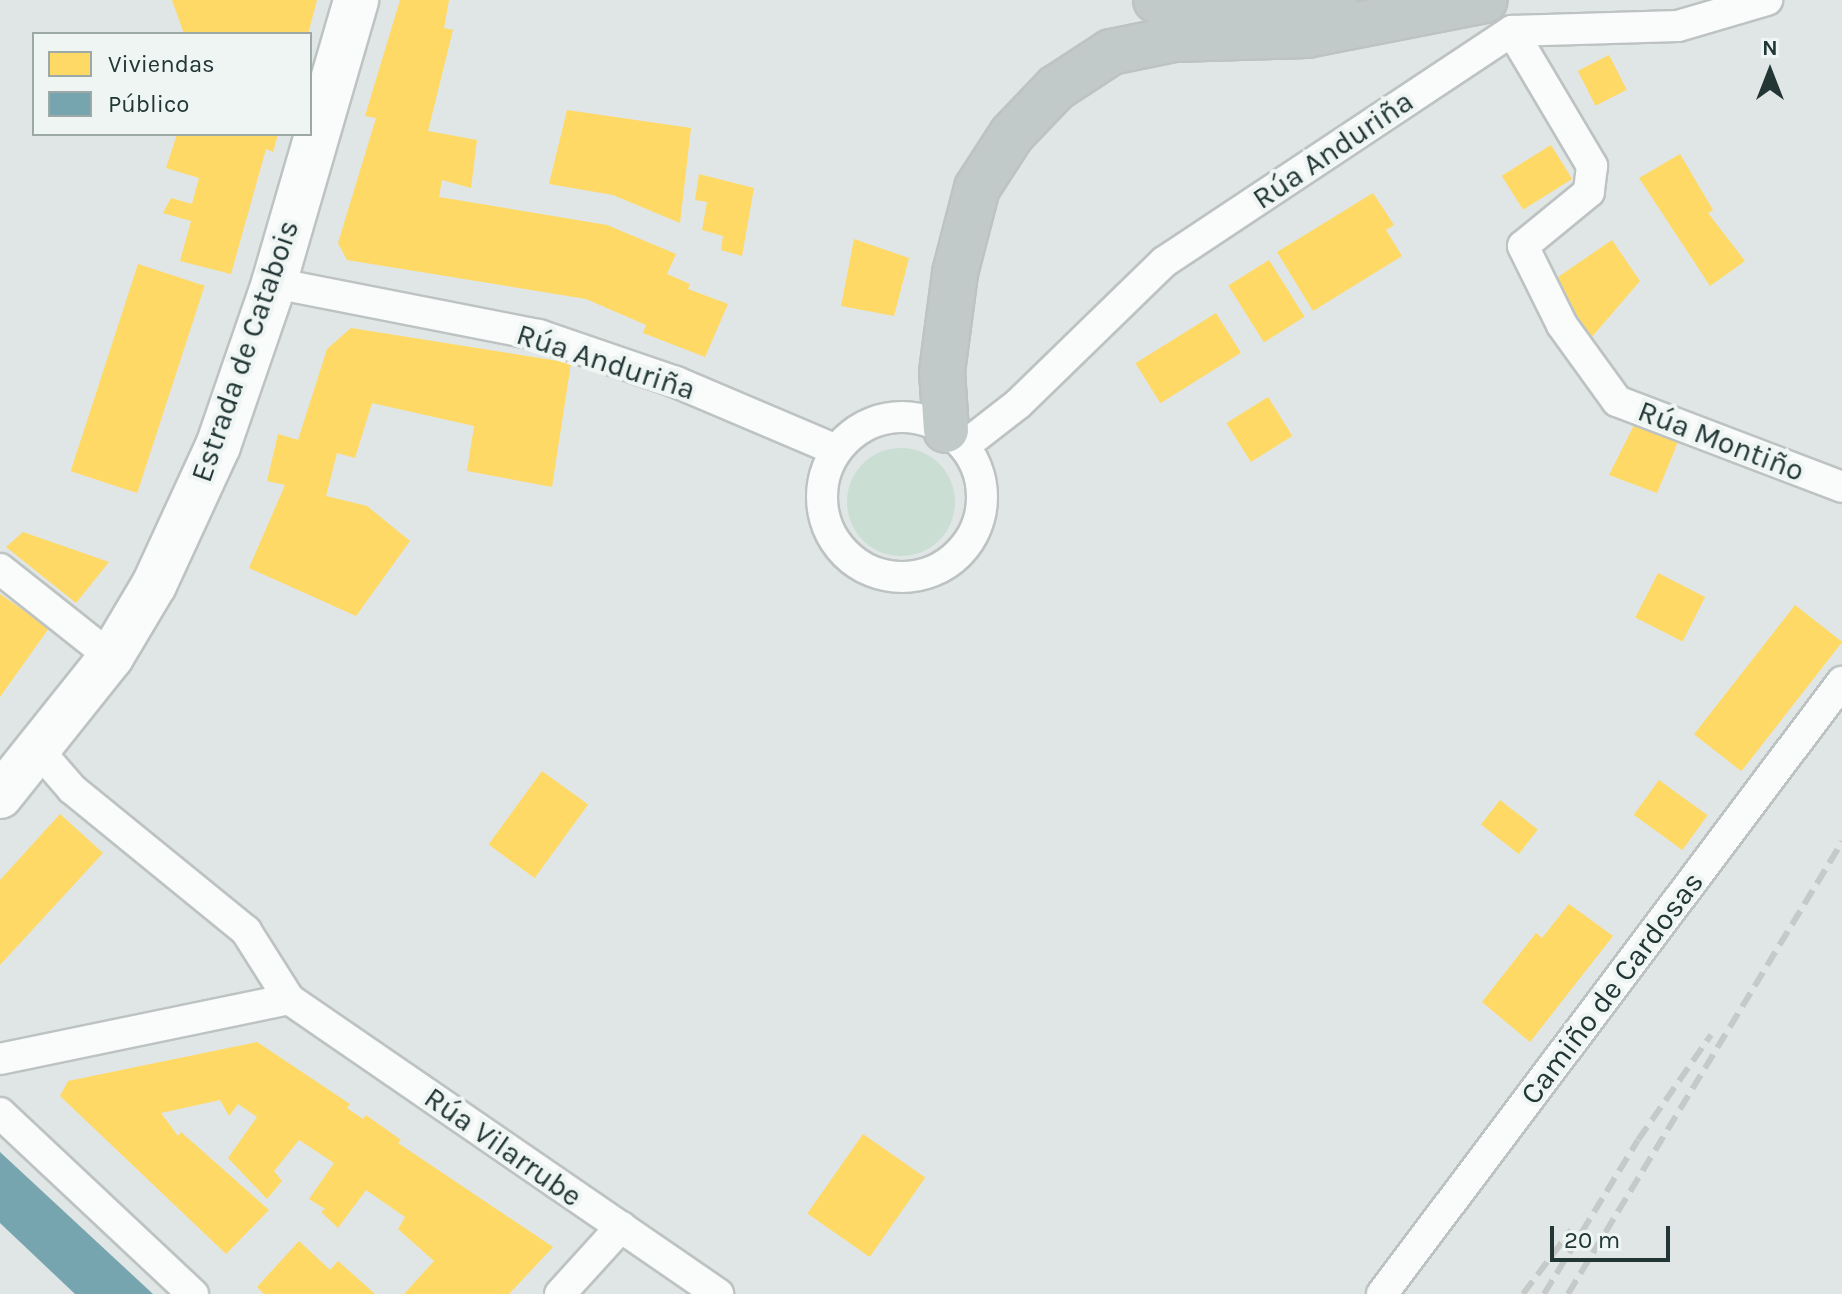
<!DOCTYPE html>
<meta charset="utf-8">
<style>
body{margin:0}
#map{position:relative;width:1842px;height:1294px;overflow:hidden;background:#e0e6e5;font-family:Karla,sans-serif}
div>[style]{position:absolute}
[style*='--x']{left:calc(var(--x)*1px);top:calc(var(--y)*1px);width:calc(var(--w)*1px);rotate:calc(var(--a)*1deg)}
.green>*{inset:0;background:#caded4}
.round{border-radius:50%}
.homes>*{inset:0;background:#ffd966;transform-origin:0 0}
.public>*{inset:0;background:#76a5af}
.roads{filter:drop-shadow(2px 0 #bdc3c2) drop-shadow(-2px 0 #bdc3c2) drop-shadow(0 2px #bdc3c2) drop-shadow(0 -2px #bdc3c2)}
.minor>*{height:30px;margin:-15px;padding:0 15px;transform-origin:15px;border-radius:15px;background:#fafbfb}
.minor>.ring{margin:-15px;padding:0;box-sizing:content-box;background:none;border:30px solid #fafbfb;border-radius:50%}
.secondary>*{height:44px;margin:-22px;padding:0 22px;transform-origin:22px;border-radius:22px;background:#fafbfb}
.trunk>*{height:44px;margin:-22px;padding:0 22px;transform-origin:22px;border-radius:22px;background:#c2cac9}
.rail>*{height:6px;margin-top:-3px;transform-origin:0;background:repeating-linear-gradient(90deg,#c5c9c8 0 16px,transparent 0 24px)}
span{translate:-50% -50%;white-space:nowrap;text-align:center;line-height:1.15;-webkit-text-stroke:8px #eef5f3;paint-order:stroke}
.street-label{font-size:30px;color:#213635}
.legend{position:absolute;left:32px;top:32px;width:280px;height:104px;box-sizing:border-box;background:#eef5f3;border:2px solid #9ca9a7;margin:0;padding:10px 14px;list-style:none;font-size:24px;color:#213635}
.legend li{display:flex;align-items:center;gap:16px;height:40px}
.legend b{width:40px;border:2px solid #9ca9a7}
.north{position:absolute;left:1730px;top:32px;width:80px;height:80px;-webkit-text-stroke:6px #eef5f3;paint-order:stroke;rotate:0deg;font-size:22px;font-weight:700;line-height:32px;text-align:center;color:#213635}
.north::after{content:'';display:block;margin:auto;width:28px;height:36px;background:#213635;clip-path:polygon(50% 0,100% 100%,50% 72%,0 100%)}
.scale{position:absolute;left:1550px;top:1226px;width:120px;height:36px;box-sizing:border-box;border:4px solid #213635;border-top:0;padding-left:10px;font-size:24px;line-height:28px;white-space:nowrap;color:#213635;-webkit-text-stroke:6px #eef5f3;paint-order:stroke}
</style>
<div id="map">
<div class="green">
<div class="round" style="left:847px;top:448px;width:108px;height:108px"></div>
</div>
<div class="homes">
<div style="clip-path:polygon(172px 0,317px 0,308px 34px,184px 34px)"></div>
<div style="clip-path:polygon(400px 0,449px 0,444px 28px,453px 30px,428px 131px,477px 140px,471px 188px,442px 180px,439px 197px,607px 225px,676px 254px,667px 274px,690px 284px,688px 289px,728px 304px,705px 357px,643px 333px,646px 325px,586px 299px,347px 260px,338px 243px,376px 118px,365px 116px)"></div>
<div style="left:1609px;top:55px;width:39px;height:35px;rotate:63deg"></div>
<div style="clip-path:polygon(567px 110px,691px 128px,680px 223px,613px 195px,549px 184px)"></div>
<div style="clip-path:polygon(177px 134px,278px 134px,273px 152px,266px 149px,231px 274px,180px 261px,191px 221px,163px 213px,171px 198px,192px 204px,199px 178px,166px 168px)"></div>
<div style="left:1551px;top:145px;width:40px;height:58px;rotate:58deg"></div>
<div style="clip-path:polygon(1680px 154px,1713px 210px,1708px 213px,1745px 261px,1710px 286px,1639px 178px)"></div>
<div style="clip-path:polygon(699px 174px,754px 188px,742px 256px,721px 250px,723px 236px,702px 230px,707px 202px,695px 200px)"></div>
<div style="clip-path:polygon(1373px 193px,1394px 225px,1386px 230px,1402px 256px,1313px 311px,1277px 252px)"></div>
<div style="clip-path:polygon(854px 239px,909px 258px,894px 316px,841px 306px)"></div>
<div style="clip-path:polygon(1612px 240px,1640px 281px,1591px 338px,1555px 279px)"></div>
<div style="left:1269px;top:260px;width:67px;height:48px;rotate:58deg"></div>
<div style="left:138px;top:264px;width:70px;height:218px;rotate:18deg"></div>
<div style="left:1216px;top:313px;width:47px;height:95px;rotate:58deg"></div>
<div style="clip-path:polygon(351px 328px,571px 363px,552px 487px,467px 471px,474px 426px,372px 403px,355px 458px,337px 453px,326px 496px,367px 506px,410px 541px,356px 616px,249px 568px,285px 485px,267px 481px,278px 434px,298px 440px,327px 349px)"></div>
<div style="left:1268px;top:397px;width:46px;height:49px;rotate:58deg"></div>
<div style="clip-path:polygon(1636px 421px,1680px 437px,1657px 493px,1609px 475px)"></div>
<div style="clip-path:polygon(23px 532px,109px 562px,76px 603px,6px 547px)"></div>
<div style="left:1658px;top:573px;width:53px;height:50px;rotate:27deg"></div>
<div style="clip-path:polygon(0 594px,49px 628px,0 697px)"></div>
<div style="left:1795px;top:605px;width:60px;height:164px;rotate:38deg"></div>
<div style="left:542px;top:771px;width:57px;height:91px;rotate:36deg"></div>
<div style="left:1659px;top:780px;width:60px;height:43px;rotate:36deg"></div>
<div style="left:1500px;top:800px;width:48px;height:31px;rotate:38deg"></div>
<div style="clip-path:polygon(60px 814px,103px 853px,0 965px,0 880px)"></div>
<div style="clip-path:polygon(1569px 904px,1613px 936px,1530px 1042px,1482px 1002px,1536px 933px,1542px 938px)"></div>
<div style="clip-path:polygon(257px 1042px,350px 1104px,347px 1108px,363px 1119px,366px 1115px,401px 1140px,398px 1143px,553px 1247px,509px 1294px,404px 1294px,434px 1261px,398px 1229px,405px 1217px,366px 1190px,338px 1228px,321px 1212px,325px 1209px,309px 1199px,334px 1163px,299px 1140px,274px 1171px,282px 1181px,267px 1199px,228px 1158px,257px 1117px,238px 1104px,229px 1116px,220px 1100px,161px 1113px,178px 1136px,181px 1132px,269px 1210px,226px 1254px,60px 1096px,68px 1081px)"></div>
<div style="left:863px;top:1134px;width:76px;height:97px;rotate:35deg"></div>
<div style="clip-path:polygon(299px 1241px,330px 1270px,338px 1261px,375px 1294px,264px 1294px,257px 1287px)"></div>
</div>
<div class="public">
<div style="clip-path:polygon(0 1152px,153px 1294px,75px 1294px,0 1223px)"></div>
</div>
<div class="roads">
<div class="minor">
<div style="--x:1512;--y:31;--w:157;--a:59.3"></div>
<div style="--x:1592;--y:166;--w:26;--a:97"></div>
<div style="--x:1589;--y:192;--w:85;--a:140.7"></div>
<div style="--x:1523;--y:246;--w:88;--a:63.7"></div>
<div style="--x:1562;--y:325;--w:94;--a:54.1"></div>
<div style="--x:1617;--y:401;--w:241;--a:20.9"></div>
<div style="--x:274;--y:283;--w:270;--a:11.1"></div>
<div style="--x:539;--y:335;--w:145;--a:18.9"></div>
<div style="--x:676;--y:382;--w:174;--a:23"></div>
<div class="ring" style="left:822px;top:417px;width:130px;height:130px"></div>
<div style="--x:964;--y:446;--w:68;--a:-37.9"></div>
<div style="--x:1018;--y:404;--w:204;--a:-44.2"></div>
<div style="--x:1164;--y:262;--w:418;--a:-33.6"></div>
<div style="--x:1512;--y:31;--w:166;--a:-1.7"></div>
<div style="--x:1678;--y:26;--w:93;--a:-16.3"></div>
<div style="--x:0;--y:569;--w:142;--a:38.4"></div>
<div style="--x:40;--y:752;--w:49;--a:49.1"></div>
<div style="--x:72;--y:789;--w:225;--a:39.2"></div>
<div style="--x:246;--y:931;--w:80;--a:57.7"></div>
<div style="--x:289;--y:999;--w:521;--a:34.51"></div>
<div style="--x:0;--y:1059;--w:295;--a:-11.7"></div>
<div style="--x:0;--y:1113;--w:265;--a:43.2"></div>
<div style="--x:560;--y:1294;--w:91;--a:-47.7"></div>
<div style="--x:1382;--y:1294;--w:766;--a:-53.07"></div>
</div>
<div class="secondary">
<div style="--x:0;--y:796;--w:178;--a:-51.4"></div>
<div style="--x:111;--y:657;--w:84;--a:-59.2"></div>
<div style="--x:154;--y:585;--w:153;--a:-65.3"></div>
<div style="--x:218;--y:446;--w:172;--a:-71"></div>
<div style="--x:274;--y:283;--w:295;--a:-73.8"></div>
</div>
<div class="trunk">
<div style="--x:1156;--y:0;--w:86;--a:4"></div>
<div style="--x:1242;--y:6;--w:93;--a:-3.7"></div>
<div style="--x:946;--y:430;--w:58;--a:-93.9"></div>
<div style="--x:942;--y:372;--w:100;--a:-82.5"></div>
<div style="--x:955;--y:273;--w:88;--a:-75.5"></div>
<div style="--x:977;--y:188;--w:64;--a:-57.1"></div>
<div style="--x:1012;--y:134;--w:64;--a:-46.3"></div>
<div style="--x:1056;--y:88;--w:66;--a:-33.2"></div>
<div style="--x:1111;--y:52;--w:65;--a:-11.5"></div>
<div style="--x:1175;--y:39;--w:132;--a:-1.7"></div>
<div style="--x:1307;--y:35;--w:181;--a:-11.1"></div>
</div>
</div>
<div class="rail">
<div style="--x:1523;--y:1294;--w:80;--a:-53.1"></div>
<div style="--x:1544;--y:1294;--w:180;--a:-58.6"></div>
<div style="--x:1638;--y:1140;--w:128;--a:-55.2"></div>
<div style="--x:1568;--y:1294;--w:529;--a:-58.78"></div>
</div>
<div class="street-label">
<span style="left:1333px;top:150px;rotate:-34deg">Rúa Anduriña</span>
<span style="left:245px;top:351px;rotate:-71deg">Estrada de Catabois</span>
<span style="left:606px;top:362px;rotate:18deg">Rúa Anduriña</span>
<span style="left:1721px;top:441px;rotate:21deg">Rúa Montiño</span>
<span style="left:1612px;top:988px;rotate:-53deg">Camiño de Cardosas</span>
<span style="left:503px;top:1147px;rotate:35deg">Rúa Vilarrube</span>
</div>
<ul class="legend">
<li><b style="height:22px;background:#ffd966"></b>Viviendas</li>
<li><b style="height:22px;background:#76a5af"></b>Público</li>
</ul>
<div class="north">N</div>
<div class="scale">20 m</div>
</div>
